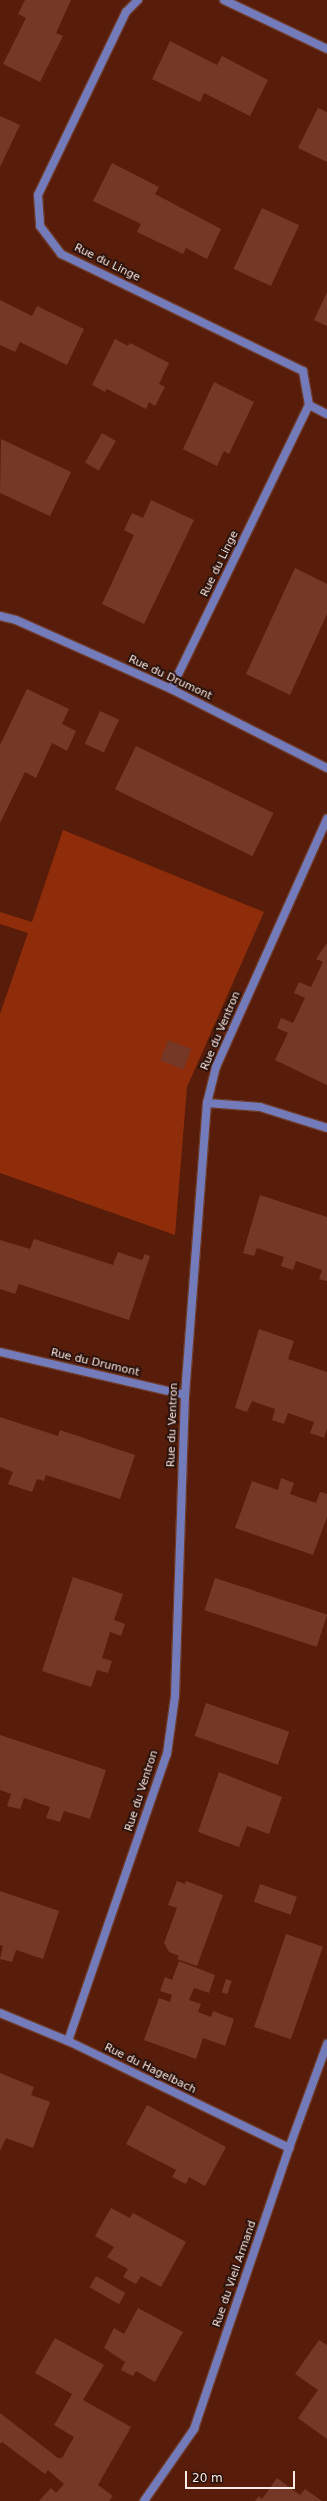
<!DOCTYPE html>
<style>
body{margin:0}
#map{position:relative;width:327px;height:2501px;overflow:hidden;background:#571d0a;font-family:"DejaVu Sans",sans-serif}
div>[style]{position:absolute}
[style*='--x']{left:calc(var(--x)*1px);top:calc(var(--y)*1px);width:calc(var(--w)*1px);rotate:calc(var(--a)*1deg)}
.green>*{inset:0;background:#8f2d0a}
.building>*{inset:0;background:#763826;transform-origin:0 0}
.roads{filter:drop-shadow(1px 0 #6e3a29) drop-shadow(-1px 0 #6e3a29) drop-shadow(0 1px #6e3a29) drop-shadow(0 -1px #6e3a29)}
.service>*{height:8px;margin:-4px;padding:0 4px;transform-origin:4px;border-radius:4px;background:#737bbb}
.minor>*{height:8px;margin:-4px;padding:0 4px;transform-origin:4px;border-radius:4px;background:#737bbb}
span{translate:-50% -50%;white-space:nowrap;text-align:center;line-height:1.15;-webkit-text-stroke:4px #2c120a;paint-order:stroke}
.street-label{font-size:11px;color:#f9eae5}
.scale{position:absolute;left:185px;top:2471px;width:110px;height:18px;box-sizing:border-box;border:2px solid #f9eae5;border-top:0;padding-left:5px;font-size:12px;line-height:14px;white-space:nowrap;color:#f9eae5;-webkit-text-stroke:3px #2c120a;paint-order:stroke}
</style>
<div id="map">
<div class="green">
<div style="clip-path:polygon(63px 830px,264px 912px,187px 1087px,175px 1235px,0 1173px,0 1014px,28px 933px,0 924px,0 912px,32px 922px)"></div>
</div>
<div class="building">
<div style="clip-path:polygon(25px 0,71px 0,56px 33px,63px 36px,40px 82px,3px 64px,26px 18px,18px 14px)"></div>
<div style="clip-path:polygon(170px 41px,217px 65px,222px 56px,268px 80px,250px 116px,204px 93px,200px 102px,152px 79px)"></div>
<div style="clip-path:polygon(318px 108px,327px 112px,327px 162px,298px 148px)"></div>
<div style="clip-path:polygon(0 116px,20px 125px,0 167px)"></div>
<div style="clip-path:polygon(112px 163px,159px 187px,155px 194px,221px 229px,207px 259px,186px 248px,183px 254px,137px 232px,141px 224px,93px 201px)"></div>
<div style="left:262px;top:208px;width:41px;height:67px;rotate:25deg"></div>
<div style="clip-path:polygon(327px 292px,327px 326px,314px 320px)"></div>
<div style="clip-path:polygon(0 300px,32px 316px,37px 306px,84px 329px,67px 365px,20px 342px,15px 352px,0 345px)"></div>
<div style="clip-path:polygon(115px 339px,128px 346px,130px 343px,169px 363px,159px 384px,165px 387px,155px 406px,149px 402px,146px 409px,107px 389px,105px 392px,92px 385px)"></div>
<div style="clip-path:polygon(214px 382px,254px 402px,229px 454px,224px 451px,217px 466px,183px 449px)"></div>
<div style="left:102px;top:433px;width:16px;height:34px;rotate:30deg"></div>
<div style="clip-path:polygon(1px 439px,71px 472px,50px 516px,0 493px)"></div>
<div style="clip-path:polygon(151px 500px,194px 520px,144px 624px,102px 604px,134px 535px,124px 530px,132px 513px,143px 518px)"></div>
<div style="clip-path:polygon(295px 568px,327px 584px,327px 614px,290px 695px,246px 674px)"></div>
<div style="clip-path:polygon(27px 689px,69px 709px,62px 724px,76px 731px,67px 751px,52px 743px,36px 778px,25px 772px,0 823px,0 745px)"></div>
<div style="left:100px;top:711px;width:21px;height:36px;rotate:25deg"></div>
<div style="left:136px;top:746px;width:153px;height:48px;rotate:26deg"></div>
<div style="clip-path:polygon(327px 943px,327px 1085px,275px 1060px,288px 1033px,277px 1028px,281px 1018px,293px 1023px,305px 998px,294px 993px,299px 982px,311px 987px,323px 962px,316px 959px)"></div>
<div style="left:168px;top:1040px;width:25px;height:22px;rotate:21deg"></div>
<div style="clip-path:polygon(260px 1195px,327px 1217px,327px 1281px,319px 1279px,322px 1270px,296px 1261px,293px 1270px,281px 1266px,284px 1257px,257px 1248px,254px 1256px,243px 1253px)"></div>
<div style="clip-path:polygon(34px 1239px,113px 1265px,118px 1252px,142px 1260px,145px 1254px,150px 1256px,129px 1320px,19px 1284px,15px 1294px,0 1289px,0 1240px,30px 1249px)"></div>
<div style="clip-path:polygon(259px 1329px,294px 1341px,288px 1359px,327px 1372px,327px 1428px,324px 1438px,310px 1433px,314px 1422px,288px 1413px,284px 1424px,272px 1420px,275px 1409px,252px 1401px,247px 1412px,235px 1408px)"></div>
<div style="clip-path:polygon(0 1417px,58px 1436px,60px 1430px,135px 1455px,120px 1499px,46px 1475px,44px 1481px,37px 1479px,32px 1492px,8px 1484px,13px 1472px,0 1467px)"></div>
<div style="clip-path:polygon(281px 1478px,294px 1483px,290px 1494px,316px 1503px,320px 1492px,327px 1494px,327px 1517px,313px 1555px,235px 1528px,252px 1481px,278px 1490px)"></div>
<div style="clip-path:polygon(73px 1577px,123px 1594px,114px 1620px,125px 1624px,121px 1636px,110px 1632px,102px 1658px,112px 1661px,108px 1673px,97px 1670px,91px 1687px,42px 1671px)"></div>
<div style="left:215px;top:1578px;width:118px;height:34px;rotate:18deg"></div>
<div style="left:206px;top:1703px;width:88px;height:35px;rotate:19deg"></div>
<div style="clip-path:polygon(0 1735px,106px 1770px,90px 1819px,64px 1811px,60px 1822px,46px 1818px,50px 1807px,24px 1798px,20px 1809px,7px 1806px,11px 1794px,0 1790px)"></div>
<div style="clip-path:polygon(219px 1772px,282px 1797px,269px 1834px,247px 1826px,239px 1847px,198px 1832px)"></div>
<div style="clip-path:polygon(177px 1881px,185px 1884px,186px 1881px,223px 1895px,197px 1966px,177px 1959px,179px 1956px,169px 1952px,164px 1943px,177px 1908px,168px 1905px)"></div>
<div style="left:260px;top:1884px;width:39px;height:19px;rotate:19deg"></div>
<div style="clip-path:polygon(0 1891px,59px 1911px,43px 1959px,16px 1950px,12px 1962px,0 1959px,3px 1946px,0 1945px)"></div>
<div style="left:286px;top:1934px;width:39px;height:98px;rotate:19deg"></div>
<div style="clip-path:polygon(179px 1961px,215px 1975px,209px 1993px,194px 1988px,189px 2000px,201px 2004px,198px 2012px,211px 2017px,213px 2011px,234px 2019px,225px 2046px,203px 2038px,196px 2059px,144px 2040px,159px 1998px,170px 2002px,172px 1995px,160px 1991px,165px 1977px,172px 1980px)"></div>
<div style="left:226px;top:1979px;width:6px;height:14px;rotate:18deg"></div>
<div style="clip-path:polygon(0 2073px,34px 2087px,31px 2095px,50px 2102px,33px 2148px,6px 2138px,0 2151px)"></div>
<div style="clip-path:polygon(147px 2105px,226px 2147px,205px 2186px,189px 2177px,186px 2184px,172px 2177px,176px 2170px,126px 2144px)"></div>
<div style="clip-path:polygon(111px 2208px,130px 2218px,133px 2213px,186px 2242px,161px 2287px,141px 2276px,136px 2284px,123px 2277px,128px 2269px,107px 2257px,114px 2247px,95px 2236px)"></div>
<div style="left:96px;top:2276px;width:34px;height:13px;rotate:30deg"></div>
<div style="clip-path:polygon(138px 2308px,183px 2332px,155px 2382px,136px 2371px,133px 2376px,121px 2370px,125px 2362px,104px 2348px,114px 2328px,124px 2334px)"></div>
<div style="clip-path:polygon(55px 2338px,104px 2365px,83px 2400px,131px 2427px,98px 2485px,113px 2496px,109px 2501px,39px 2501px,51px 2488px,56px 2493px,64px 2484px,48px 2470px,45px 2474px,2px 2442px,0 2444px,0 2413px,58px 2458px,62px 2458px,74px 2437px,54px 2425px,72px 2394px,35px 2373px)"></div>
<div style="clip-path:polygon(319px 2340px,327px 2345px,327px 2439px,298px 2418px,318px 2390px,295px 2374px)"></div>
<div style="clip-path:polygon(277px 2478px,300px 2495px,305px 2489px,322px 2501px,255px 2501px,259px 2496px,262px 2499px)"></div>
</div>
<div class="roads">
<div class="service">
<div style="--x:207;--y:1103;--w:53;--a:4.3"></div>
<div style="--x:260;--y:1107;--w:70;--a:17.4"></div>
</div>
<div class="minor">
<div style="--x:138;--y:0;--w:17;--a:135"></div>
<div style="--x:126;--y:12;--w:203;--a:115.7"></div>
<div style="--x:38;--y:195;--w:31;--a:86"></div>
<div style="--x:40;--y:226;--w:35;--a:53"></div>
<div style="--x:61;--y:254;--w:269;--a:25.8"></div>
<div style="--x:303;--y:371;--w:35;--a:80"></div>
<div style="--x:309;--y:405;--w:20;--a:27"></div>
<div style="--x:224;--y:0;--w:114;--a:25.4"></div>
<div style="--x:0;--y:616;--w:16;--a:14"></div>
<div style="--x:16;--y:620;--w:170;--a:24"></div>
<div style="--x:171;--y:689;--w:175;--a:26.9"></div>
<div style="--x:171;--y:689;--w:316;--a:-64.1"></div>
<div style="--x:0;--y:1352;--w:190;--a:13.1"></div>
<div style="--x:0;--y:2013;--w:74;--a:22.4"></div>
<div style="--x:68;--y:2041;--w:246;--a:25.8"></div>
<div style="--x:68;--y:2041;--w:304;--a:-71"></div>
<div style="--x:167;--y:1754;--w:59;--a:-82.1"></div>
<div style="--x:175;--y:1696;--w:301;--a:-88.1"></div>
<div style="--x:185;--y:1395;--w:293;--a:-85.7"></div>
<div style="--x:207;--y:1103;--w:37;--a:-76"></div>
<div style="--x:216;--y:1067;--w:272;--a:-65.9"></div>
<div style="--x:144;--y:2501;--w:88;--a:-55.2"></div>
<div style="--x:194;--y:2429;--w:297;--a:-71.3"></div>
<div style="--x:289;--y:2148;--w:111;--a:-69.9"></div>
</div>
</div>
<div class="street-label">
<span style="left:107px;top:263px;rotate:26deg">Rue du Linge</span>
<span style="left:220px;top:564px;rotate:-64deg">Rue du Linge</span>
<span style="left:170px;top:678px;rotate:25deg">Rue du Drumont</span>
<span style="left:221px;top:1031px;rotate:-67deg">Rue du Ventron</span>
<span style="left:95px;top:1363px;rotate:13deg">Rue du Drumont</span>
<span style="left:173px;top:1425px;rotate:-88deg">Rue du Ventron</span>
<span style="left:142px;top:1791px;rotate:-72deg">Rue du Ventron</span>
<span style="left:150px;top:2069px;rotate:26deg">Rue du Hagelbach</span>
<span style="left:235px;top:2274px;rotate:-71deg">Rue du Vieil Armand</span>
</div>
<div class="scale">20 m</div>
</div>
